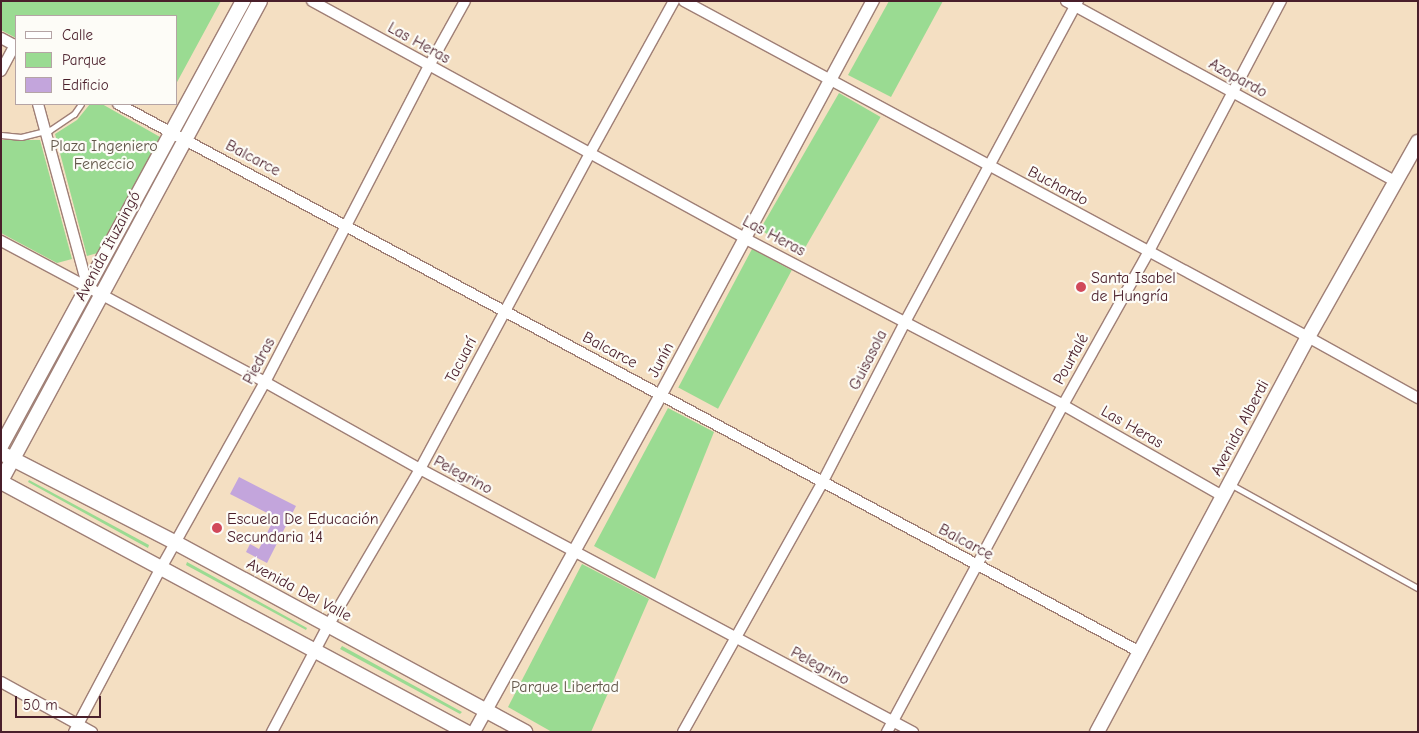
<!DOCTYPE html>
<meta charset="utf-8">
<style>
body{margin:0}
#map{position:relative;width:1419px;height:733px;overflow:hidden;background:#f4dfc2;font-family:"Comic Neue",sans-serif}
div>[style]{position:absolute}
[style*='--x']{left:calc(var(--x)*1px);top:calc(var(--y)*1px);width:calc(var(--w)*1px);rotate:calc(var(--a)*1deg)}
.green>*{inset:0;background:#9adb92;transform-origin:0 0}
.building>*{inset:0;background:#c3a5dc}
.roads{filter:drop-shadow(1px 0 #9f7f76) drop-shadow(-1px 0 #9f7f76) drop-shadow(0 1px #9f7f76) drop-shadow(0 -1px #9f7f76)}
.service>*{height:5px;margin:-2.5px;padding:0 2.5px;transform-origin:2.5px;border-radius:2.5px;background:#fff}
.minor>*{height:10px;margin:-5px;padding:0 5px;transform-origin:5px;border-radius:5px;background:#fff}
.tertiary>*{height:12px;margin:-6px;padding:0 6px;transform-origin:6px;border-radius:6px;background:#fff}
.secondary>*{height:14px;margin:-7px;padding:0 7px;transform-origin:7px;border-radius:7px;background:#fff}
.dots>*{width:14px;height:14px;translate:-50% -50%;box-sizing:border-box;border:2px solid #fdfcf7;border-radius:50%}
span{translate:-50% -50%;white-space:nowrap;text-align:center;line-height:1.15;-webkit-text-stroke:4.5px #fdfcf7;paint-order:stroke}
.street-label{font-size:16px;color:#4a1f2b}
.park-label{font-size:16px;color:#62574a}
.poi-label{font-size:16px;color:#4a1f2b}
.left{translate:0 -50%;text-align:left}
.frame{position:absolute;inset:0;border:2px solid #4a1f2b;pointer-events:none}
.legend{position:absolute;left:15px;top:15px;width:162px;height:90px;box-sizing:border-box;background:#fdfcf7;border:1px solid #b5a4a5;margin:0;padding:6px 9px;list-style:none;font-size:15px;color:#4a1f2b}
.legend li{display:flex;align-items:center;gap:10px;height:25px}
.legend b{width:25px;border:1px solid #b5a4a5}
.scale{position:absolute;left:15px;top:696px;width:86px;height:22px;box-sizing:border-box;border:2px solid #4a1f2b;border-top:0;padding-left:6px;font-size:15px;line-height:18px;white-space:nowrap;color:#4a1f2b;-webkit-text-stroke:4px #fdfcf7;paint-order:stroke}
</style>
<div id="map">
<div class="green">
<div style="clip-path:polygon(1px 1px,221px 1px,176px 84px,176px 16px,16px 16px,16px 38px,1px 30px)"></div>
<div style="clip-path:polygon(889px 1px,943px 1px,891px 97px,848px 75px)"></div>
<div style="left:839px;top:93px;width:48px;height:158px;rotate:30deg"></div>
<div style="clip-path:polygon(90px 104px,102px 104px,160px 137px,101px 252px,87px 256px,55px 134px,77px 120px)"></div>
<div style="clip-path:polygon(1px 140px,40px 140px,72px 259px,57px 263px,1px 233px)"></div>
<div style="left:752px;top:249px;width:45px;height:157px;rotate:28deg"></div>
<div style="clip-path:polygon(668px 408px,714px 432px,655px 579px,594px 546px)"></div>
<div style="clip-path:polygon(29px 480px,149px 545px,148px 548px,28px 482px)"></div>
<div style="clip-path:polygon(187px 562px,307px 628px,306px 630px,186px 565px)"></div>
<div style="clip-path:polygon(582px 564px,649px 599px,591px 732px,552px 732px,508px 707px)"></div>
<div style="clip-path:polygon(342px 646px,462px 712px,460px 714px,340px 649px)"></div>
</div>
<div class="building">
<div style="clip-path:polygon(239px 477px,296px 506px,267px 563px,246px 552px,250px 544px,259px 549px,275px 517px,230px 494px)"></div>
</div>
<div class="roads">
<div class="service">
<div style="--x:1;--y:135;--w:20;--a:6"></div>
<div style="--x:21;--y:137;--w:30;--a:-14"></div>
<div style="--x:50;--y:130;--w:29;--a:-34"></div>
<div style="--x:74;--y:114;--w:12;--a:-55"></div>
<div style="--x:1230;--y:484;--w:215;--a:29"></div>
</div>
<div class="minor">
<div style="--x:312;--y:1;--w:493;--a:28.7"></div>
<div style="--x:744;--y:238;--w:360;--a:27.6"></div>
<div style="--x:1063;--y:405;--w:185;--a:29.7"></div>
<div style="--x:684;--y:1;--w:709;--a:28.3"></div>
<div style="--x:1308;--y:337;--w:126;--a:29"></div>
<div style="--x:1066;--y:1;--w:376;--a:28.7"></div>
<div style="--x:1;--y:38;--w:17;--a:28"></div>
<div style="--x:1;--y:71;--w:30;--a:-62"></div>
<div style="--x:38;--y:104;--w:191;--a:74.8"></div>
<div style="--x:118;--y:104;--w:1160;--a:28.2"></div>
<div style="--x:1;--y:241;--w:299;--a:28.1"></div>
<div style="--x:265;--y:382;--w:178;--a:29.3"></div>
<div style="--x:420;--y:469;--w:559;--a:28.08"></div>
<div style="--x:1;--y:682;--w:104;--a:28.8"></div>
<div style="--x:74;--y:732;--w:186;--a:-62.1"></div>
<div style="--x:161;--y:568;--w:213;--a:-60.8"></div>
<div style="--x:265;--y:382;--w:356;--a:-62.6"></div>
<div style="--x:429;--y:66;--w:74;--a:-61"></div>
<div style="--x:272;--y:732;--w:120;--a:-62.2"></div>
<div style="--x:328;--y:626;--w:182;--a:-59.6"></div>
<div style="--x:420;--y:469;--w:359;--a:-61.7"></div>
<div style="--x:590;--y:153;--w:174;--a:-61.1"></div>
<div style="--x:683;--y:732;--w:285;--a:-60.8"></div>
<div style="--x:822;--y:483;--w:181;--a:-62.7"></div>
<div style="--x:905;--y:322;--w:365;--a:-61.7"></div>
<div style="--x:887;--y:732;--w:371;--a:-61.7"></div>
<div style="--x:1063;--y:405;--w:176;--a:-60.8"></div>
<div style="--x:1149;--y:251;--w:283;--a:-62.2"></div>
</div>
<div class="tertiary">
<div style="--x:474;--y:732;--w:386;--a:-61"></div>
<div style="--x:661;--y:394;--w:447;--a:-61.7"></div>
</div>
<div class="secondary">
<div style="--x:1;--y:446;--w:507;--a:-61.46"></div>
<div style="--x:1;--y:453;--w:197;--a:27.2"></div>
<div style="--x:176;--y:543;--w:397;--a:28.4"></div>
<div style="--x:1;--y:481;--w:545;--a:-61.65"></div>
<div style="--x:1;--y:482;--w:528;--a:28.26"></div>
<div style="--x:1097;--y:732;--w:448;--a:-61.9"></div>
<div style="--x:1308;--y:337;--w:224;--a:-60.6"></div>
</div>
</div>
<div class="dots">
<div style="left:1081px;top:287px;background:#d1495b"></div>
<div style="left:217px;top:528px;background:#d1495b"></div>
</div>
<div class="street-label">
<span style="left:419px;top:43px;rotate:29deg">Las Heras</span>
<span style="left:1238px;top:78px;rotate:29deg">Azopardo</span>
<span style="left:253px;top:158px;rotate:28deg">Balcarce</span>
<span style="left:1058px;top:186px;rotate:28deg">Buchardo</span>
<span style="left:774px;top:236px;rotate:28deg">Las Heras</span>
<span style="left:108px;top:246px;rotate:-62deg">Avenida Ituzaingó</span>
<span style="left:610px;top:350px;rotate:28deg">Balcarce</span>
<span style="left:1071px;top:359px;rotate:-61deg">Pourtalé</span>
<span style="left:461px;top:360px;rotate:-62deg">Tacuarí</span>
<span style="left:661px;top:360px;rotate:-62deg">Junín</span>
<span style="left:868px;top:360px;rotate:-63deg">Guisasola</span>
<span style="left:259px;top:361px;rotate:-62deg">Piedras</span>
<span style="left:1132px;top:427px;rotate:30deg">Las Heras</span>
<span style="left:1240px;top:428px;rotate:-62deg">Avenida Alberdi</span>
<span style="left:463px;top:475px;rotate:28deg">Pelegrino</span>
<span style="left:966px;top:542px;rotate:28deg">Balcarce</span>
<span style="left:299px;top:590px;rotate:28deg">Avenida Del Valle</span>
<span style="left:820px;top:666px;rotate:28deg">Pelegrino</span>
</div>
<div class="park-label">
<span style="left:104px;top:155px">Plaza Ingeniero<br>Feneccio</span>
<span style="left:565px;top:687px">Parque Libertad</span>
</div>
<div class="poi-label">
<span class="left" style="left:1091px;top:287px">Santa Isabel<br>de Hungría</span>
<span class="left" style="left:227px;top:528px">Escuela De Educación<br>Secundaria 14</span>
</div>
<div class="frame"></div>
<ul class="legend">
<li><b style="height:6px;background:#fff"></b>Calle</li>
<li><b style="height:14px;background:#9adb92"></b>Parque</li>
<li><b style="height:14px;background:#c3a5dc"></b>Edificio</li>
</ul>
<div class="scale">50 m</div>
</div>
